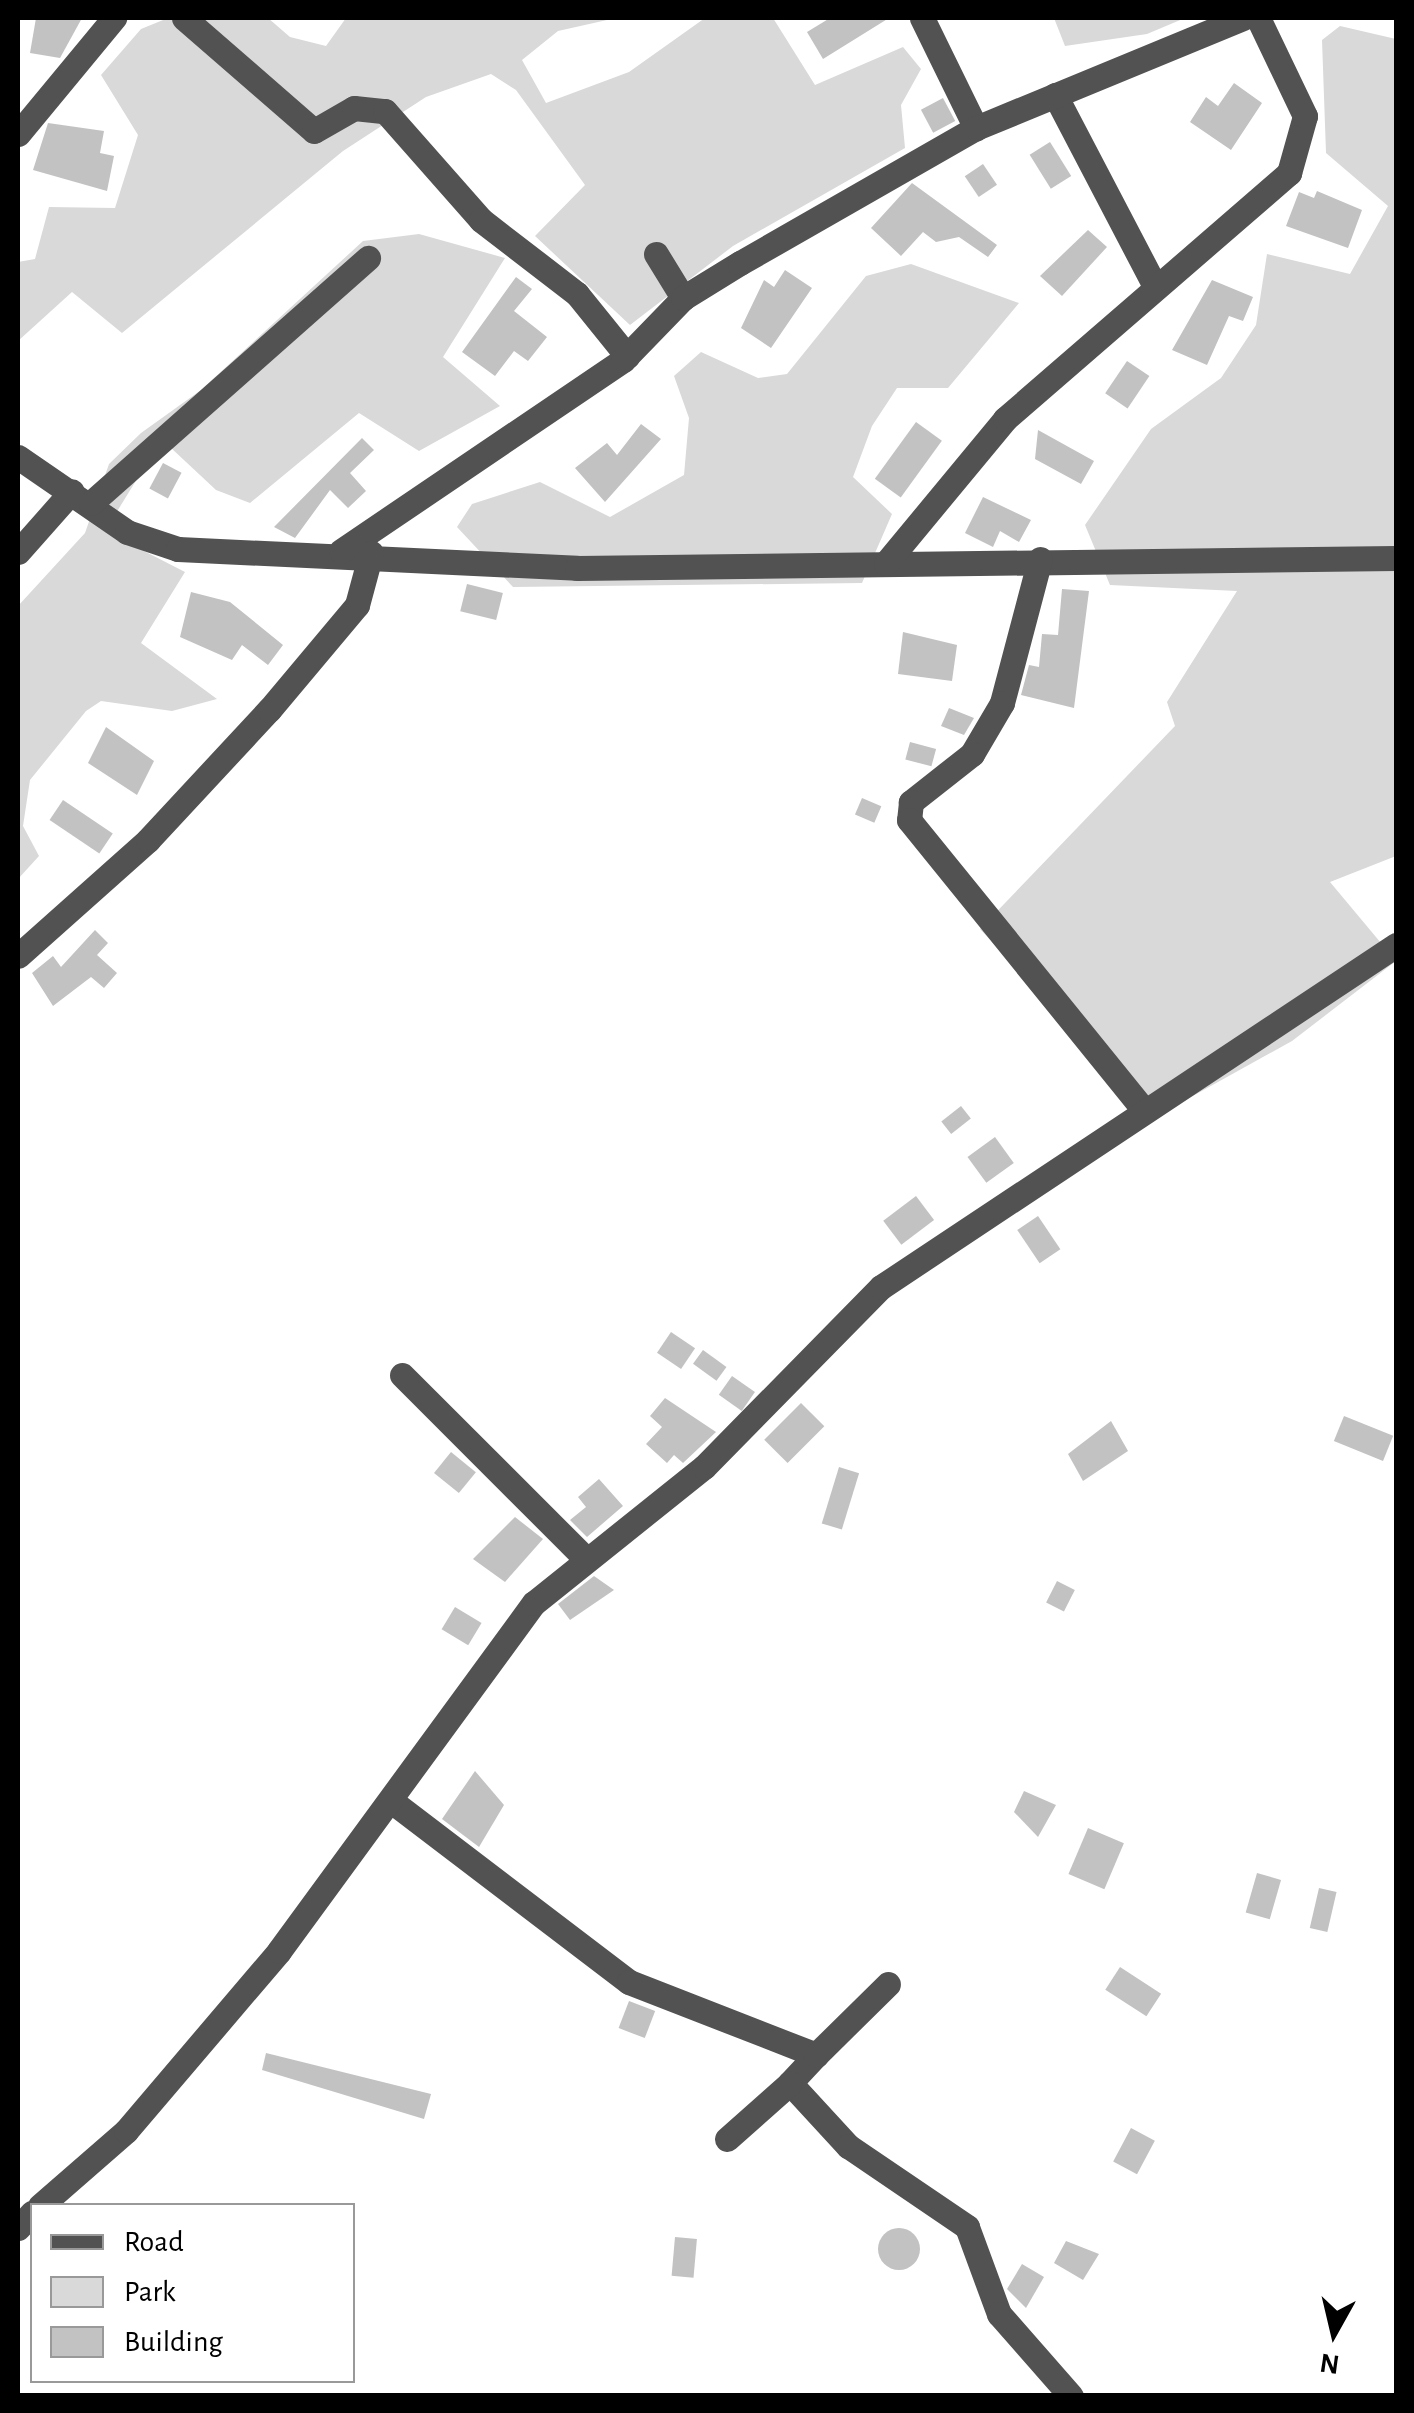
<!DOCTYPE html>
<style>
body{margin:0}
#map{position:relative;width:1414px;height:2413px;overflow:hidden;background:#fff;font-family:"Alegreya Sans",sans-serif}
div>[style]{position:absolute}
[style*='--x']{left:calc(var(--x)*1px);top:calc(var(--y)*1px);width:calc(var(--w)*1px);rotate:calc(var(--a)*1deg)}
.green>*{inset:0;background:#d9d9d9}
.building>*{inset:0;background:#c2c2c2;transform-origin:0 0}
.round{border-radius:50%}
.minor>*{height:25px;margin:-12.5px;padding:0 12.5px;transform-origin:12.5px;border-radius:12.5px;background:#525252}
span{translate:-50% -50%;white-space:nowrap;text-align:center;line-height:1.15;-webkit-text-stroke:10px #fff;paint-order:stroke}
.frame{position:absolute;inset:0;border:20px solid #000;pointer-events:none}
.legend{position:absolute;left:30px;top:2203px;width:325px;height:180px;box-sizing:border-box;background:#fff;border:2px solid #999;margin:0;padding:12px 18px;list-style:none;font-size:30px;color:#000}
.legend li{display:flex;align-items:center;gap:20px;height:50px}
.legend b{width:50px;border:2px solid #999}
.north{position:absolute;left:1284px;top:2283px;width:100px;height:100px;-webkit-text-stroke:8px #fff;paint-order:stroke;rotate:188deg;font-size:28px;font-weight:700;line-height:40px;text-align:center;color:#000}
.north::after{content:'';display:block;margin:auto;width:35px;height:45px;background:#000;clip-path:polygon(50% 0,100% 100%,50% 72%,0 100%)}
</style>
<div id="map">
<div class="green">
<div style="clip-path:polygon(168px 18px,268px 18px,290px 37px,326px 46px,346px 18px,616px 18px,558px 31px,522px 60px,546px 103px,629px 72px,705px 18px,773px 18px,815px 85px,903px 47px,921px 69px,901px 105px,905px 148px,733px 246px,630px 325px,535px 236px,585px 185px,516px 90px,491px 74px,426px 97px,343px 151px,122px 333px,72px 292px,18px 341px,18px 262px,35px 259px,49px 207px,115px 208px,138px 135px,101px 75px,141px 29px)"></div>
<div style="clip-path:polygon(1054px 18px,1185px 18px,1147px 34px,1065px 46px)"></div>
<div style="clip-path:polygon(1340px 26px,1396px 39px,1396px 856px,1330px 882px,1396px 961px,1292px 1041px,1155px 1117px,980px 929px,1175px 726px,1167px 702px,1237px 591px,1110px 585px,1085px 525px,1151px 429px,1221px 378px,1256px 325px,1267px 254px,1350px 274px,1388px 206px,1326px 153px,1322px 40px)"></div>
<div style="clip-path:polygon(419px 234px,505px 258px,443px 357px,500px 406px,419px 451px,359px 413px,250px 503px,216px 490px,170px 447px,145px 466px,105px 531px,185px 572px,141px 643px,217px 699px,172px 711px,101px 701px,86px 711px,30px 780px,23px 826px,39px 856px,18px 879px,18px 606px,85px 533px,109px 464px,141px 433px,201px 390px,363px 241px)"></div>
<div style="clip-path:polygon(911px 264px,1019px 303px,948px 388px,897px 388px,872px 426px,853px 477px,892px 514px,862px 583px,513px 587px,457px 527px,472px 504px,540px 482px,610px 517px,684px 475px,689px 418px,674px 376px,701px 352px,758px 378px,787px 374px,866px 276px)"></div>
</div>
<div class="building">
<div style="clip-path:polygon(36px 18px,82px 18px,60px 58px,30px 53px)"></div>
<div style="clip-path:polygon(830px 18px,889px 18px,823px 59px,807px 32px)"></div>
<div style="clip-path:polygon(1234px 83px,1262px 103px,1231px 150px,1190px 122px,1206px 97px,1218px 106px)"></div>
<div style="left:943px;top:98px;width:26px;height:25px;rotate:62deg"></div>
<div style="clip-path:polygon(48px 123px,104px 131px,100px 153px,114px 156px,107px 191px,33px 170px)"></div>
<div style="left:1050px;top:142px;width:40px;height:24px;rotate:58deg"></div>
<div style="left:983px;top:164px;width:25px;height:22px;rotate:56deg"></div>
<div style="clip-path:polygon(912px 183px,997px 245px,988px 257px,959px 237px,936px 242px,923px 232px,901px 256px,871px 228px)"></div>
<div style="clip-path:polygon(1317px 191px,1362px 210px,1348px 248px,1286px 226px,1299px 192px,1314px 198px)"></div>
<div style="clip-path:polygon(1088px 230px,1107px 247px,1062px 296px,1040px 276px)"></div>
<div style="clip-path:polygon(785px 270px,812px 288px,771px 348px,741px 328px,764px 280px,774px 287px)"></div>
<div style="clip-path:polygon(516px 277px,532px 289px,514px 311px,547px 337px,528px 361px,514px 351px,495px 376px,462px 352px)"></div>
<div style="clip-path:polygon(1212px 280px,1253px 297px,1243px 321px,1229px 316px,1207px 365px,1172px 350px)"></div>
<div style="left:1127px;top:361px;width:27px;height:39px;rotate:34deg"></div>
<div style="left:916px;top:422px;width:32px;height:70px;rotate:36deg"></div>
<div style="clip-path:polygon(641px 424px,661px 439px,605px 502px,575px 468px,607px 443px,617px 455px)"></div>
<div style="clip-path:polygon(1038px 430px,1094px 461px,1081px 484px,1035px 459px)"></div>
<div style="clip-path:polygon(362px 438px,374px 450px,350px 473px,366px 491px,348px 508px,330px 490px,295px 538px,274px 527px)"></div>
<div style="left:163px;top:463px;width:21px;height:29px;rotate:28deg"></div>
<div style="clip-path:polygon(983px 497px,1031px 520px,1019px 542px,1000px 531px,993px 547px,965px 533px)"></div>
<div style="left:467px;top:584px;width:37px;height:28px;rotate:14deg"></div>
<div style="clip-path:polygon(1062px 589px,1089px 591px,1074px 708px,1021px 695px,1029px 665px,1039px 667px,1042px 634px,1058px 635px)"></div>
<div style="clip-path:polygon(191px 592px,230px 602px,283px 645px,268px 665px,242px 645px,232px 660px,180px 637px)"></div>
<div style="clip-path:polygon(903px 632px,957px 645px,952px 681px,898px 674px)"></div>
<div style="clip-path:polygon(949px 708px,974px 718px,964px 735px,941px 726px)"></div>
<div style="clip-path:polygon(106px 727px,154px 761px,137px 795px,88px 763px)"></div>
<div style="left:910px;top:742px;width:27px;height:18px;rotate:15deg"></div>
<div style="left:862px;top:798px;width:21px;height:18px;rotate:23deg"></div>
<div style="left:63px;top:800px;width:60px;height:24px;rotate:34deg"></div>
<div style="clip-path:polygon(95px 930px,108px 943px,97px 955px,117px 973px,104px 988px,91px 977px,53px 1006px,32px 973px,53px 956px,61px 967px)"></div>
<div style="left:961px;top:1106px;width:16px;height:25px;rotate:52deg"></div>
<div style="left:995px;top:1137px;width:32px;height:34px;rotate:54deg"></div>
<div style="left:916px;top:1196px;width:30px;height:41px;rotate:53deg"></div>
<div style="left:1038px;top:1216px;width:40px;height:25px;rotate:56deg"></div>
<div style="left:671px;top:1332px;width:29px;height:25px;rotate:34deg"></div>
<div style="left:703px;top:1350px;width:29px;height:17px;rotate:36deg"></div>
<div style="left:732px;top:1376px;width:28px;height:23px;rotate:35deg"></div>
<div style="clip-path:polygon(665px 1398px,716px 1432px,683px 1463px,674px 1455px,667px 1463px,646px 1444px,662px 1427px,650px 1416px)"></div>
<div style="left:801px;top:1403px;width:33px;height:52px;rotate:45deg"></div>
<div style="left:1344px;top:1416px;width:53px;height:27px;rotate:22deg"></div>
<div style="clip-path:polygon(1111px 1421px,1128px 1451px,1083px 1481px,1068px 1454px)"></div>
<div style="left:451px;top:1452px;width:32px;height:27px;rotate:39deg"></div>
<div style="left:839px;top:1467px;width:21px;height:59px;rotate:17deg"></div>
<div style="clip-path:polygon(599px 1479px,623px 1506px,587px 1537px,570px 1520px,586px 1507px,578px 1497px)"></div>
<div style="clip-path:polygon(515px 1517px,543px 1539px,505px 1582px,473px 1559px)"></div>
<div style="clip-path:polygon(594px 1576px,614px 1590px,570px 1620px,558px 1604px)"></div>
<div style="left:1057px;top:1581px;width:20px;height:24px;rotate:27deg"></div>
<div style="left:455px;top:1607px;width:31px;height:26px;rotate:31deg"></div>
<div style="clip-path:polygon(475px 1771px,504px 1805px,479px 1847px,442px 1819px)"></div>
<div style="clip-path:polygon(1024px 1791px,1056px 1805px,1038px 1837px,1014px 1812px)"></div>
<div style="left:1088px;top:1828px;width:39px;height:50px;rotate:23deg"></div>
<div style="left:1257px;top:1873px;width:25px;height:41px;rotate:16deg"></div>
<div style="left:1319px;top:1888px;width:18px;height:41px;rotate:13deg"></div>
<div style="left:1120px;top:1967px;width:49px;height:27px;rotate:33deg"></div>
<div style="left:629px;top:2001px;width:28px;height:29px;rotate:21deg"></div>
<div style="clip-path:polygon(266px 2053px,431px 2094px,424px 2119px,262px 2070px)"></div>
<div style="left:1131px;top:2128px;width:27px;height:38px;rotate:28deg"></div>
<div class="round" style="left:878px;top:2228px;width:42px;height:42px"></div>
<div style="left:675px;top:2237px;width:22px;height:39px;rotate:5deg"></div>
<div style="clip-path:polygon(1066px 2241px,1099px 2254px,1083px 2280px,1054px 2263px)"></div>
<div style="clip-path:polygon(1022px 2264px,1044px 2277px,1026px 2308px,1007px 2289px)"></div>
</div>
<div class="minor">
<div style="--x:184;--y:18;--w:172;--a:41"></div>
<div style="--x:314;--y:131;--w:46;--a:-29.9"></div>
<div style="--x:354;--y:108;--w:31;--a:6"></div>
<div style="--x:385;--y:111;--w:145;--a:48.6"></div>
<div style="--x:481;--y:220;--w:121;--a:37.6"></div>
<div style="--x:577;--y:294;--w:80;--a:51.1"></div>
<div style="--x:922;--y:18;--w:123;--a:63.9"></div>
<div style="--x:1055;--y:95;--w:213;--a:62.4"></div>
<div style="--x:18;--y:134;--w:151;--a:-50.4"></div>
<div style="--x:656;--y:254;--w:52;--a:58.5"></div>
<div style="--x:18;--y:457;--w:132;--a:34.5"></div>
<div style="--x:127;--y:532;--w:54;--a:18.4"></div>
<div style="--x:178;--y:549;--w:399;--a:2.7"></div>
<div style="--x:577;--y:568;--w:819;--a:-0.7"></div>
<div style="--x:91;--y:503;--w:370;--a:-41.5"></div>
<div style="--x:341;--y:551;--w:341;--a:-34.1"></div>
<div style="--x:623;--y:360;--w:86;--a:-45.9"></div>
<div style="--x:683;--y:298;--w:67;--a:-31.6"></div>
<div style="--x:740;--y:263;--w:272;--a:-29.8"></div>
<div style="--x:976;--y:128;--w:289;--a:-22.4"></div>
<div style="--x:18;--y:552;--w:81;--a:-48.5"></div>
<div style="--x:1040;--y:559;--w:149;--a:104.8"></div>
<div style="--x:1002;--y:703;--w:59;--a:120.5"></div>
<div style="--x:972;--y:754;--w:78;--a:141.8"></div>
<div style="--x:911;--y:802;--w:18;--a:96"></div>
<div style="--x:909;--y:820;--w:373;--a:51"></div>
<div style="--x:886;--y:563;--w:187;--a:-50.4"></div>
<div style="--x:1005;--y:419;--w:376;--a:-40.9"></div>
<div style="--x:1289;--y:173;--w:59;--a:-74.3"></div>
<div style="--x:1305;--y:116;--w:109;--a:-115.6"></div>
<div style="--x:18;--y:956;--w:174;--a:-41.7"></div>
<div style="--x:148;--y:840;--w:178;--a:-47.1"></div>
<div style="--x:269;--y:710;--w:137;--a:-50"></div>
<div style="--x:357;--y:605;--w:54;--a:-74.9"></div>
<div style="--x:402;--y:1375;--w:260;--a:45"></div>
<div style="--x:394;--y:1803;--w:295;--a:37.3"></div>
<div style="--x:629;--y:1982;--w:201;--a:21.3"></div>
<div style="--x:816;--y:2055;--w:38;--a:133"></div>
<div style="--x:790;--y:2083;--w:86;--a:47.4"></div>
<div style="--x:848;--y:2146;--w:144;--a:34.2"></div>
<div style="--x:967;--y:2227;--w:93;--a:69.8"></div>
<div style="--x:999;--y:2314;--w:109;--a:48.7"></div>
<div style="--x:816;--y:2055;--w:101;--a:-44.6"></div>
<div style="--x:727;--y:2139;--w:84;--a:-41.6"></div>
<div style="--x:40;--y:2206;--w:114;--a:-41.1"></div>
<div style="--x:126;--y:2131;--w:236;--a:-49.6"></div>
<div style="--x:279;--y:1951;--w:431;--a:-53.8"></div>
<div style="--x:534;--y:1603;--w:218;--a:-38.7"></div>
<div style="--x:704;--y:1467;--w:252;--a:-45.5"></div>
<div style="--x:881;--y:1287;--w:618;--a:-33.59"></div>
<div style="--x:18;--y:2228;--w:21;--a:-47"></div>
</div>
<div class="frame"></div>
<ul class="legend">
<li><b style="height:12px;background:#525252"></b>Road</li>
<li><b style="height:28px;background:#d9d9d9"></b>Park</li>
<li><b style="height:28px;background:#c2c2c2"></b>Building</li>
</ul>
<div class="north">N</div>
</div>
